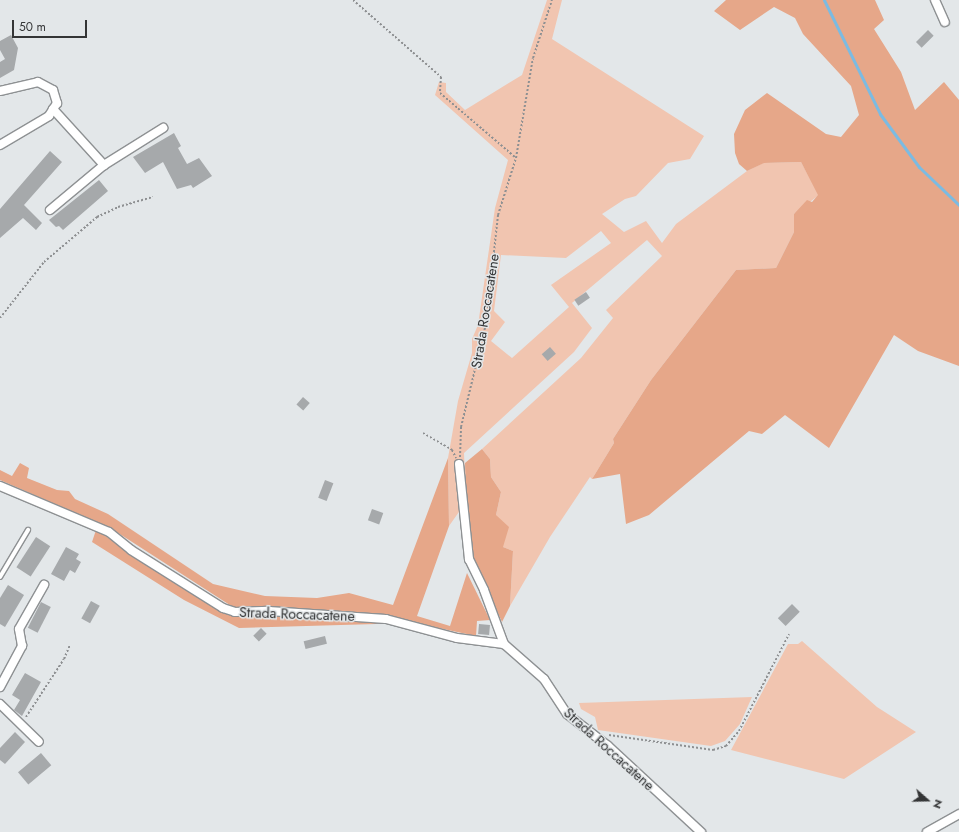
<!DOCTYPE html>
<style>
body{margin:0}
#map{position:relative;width:959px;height:832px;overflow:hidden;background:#e3e7e9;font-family:Jost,sans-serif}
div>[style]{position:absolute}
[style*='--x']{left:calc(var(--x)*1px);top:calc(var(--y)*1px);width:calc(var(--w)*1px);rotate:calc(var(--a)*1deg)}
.green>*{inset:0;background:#f1c5b0}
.forest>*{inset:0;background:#e6a789}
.stream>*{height:3px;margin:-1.5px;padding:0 1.5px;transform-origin:1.5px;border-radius:1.5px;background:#7bbbe2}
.building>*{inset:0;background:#a6a9ab;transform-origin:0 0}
.path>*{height:2px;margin-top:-1px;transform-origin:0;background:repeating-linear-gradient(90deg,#8e9092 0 2px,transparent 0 4px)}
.roads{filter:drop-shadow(1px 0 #8e9193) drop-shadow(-1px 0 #8e9193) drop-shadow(0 1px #8e9193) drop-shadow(0 -1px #8e9193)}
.lane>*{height:4px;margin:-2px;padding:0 2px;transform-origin:2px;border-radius:2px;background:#fff}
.street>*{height:8px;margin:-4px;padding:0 4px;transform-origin:4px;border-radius:4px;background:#fff}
span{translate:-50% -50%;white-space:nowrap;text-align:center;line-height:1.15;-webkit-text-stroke:3px #e3e7e9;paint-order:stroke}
.street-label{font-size:14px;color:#343536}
.north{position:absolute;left:907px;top:780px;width:40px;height:40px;-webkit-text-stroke:3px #e3e7e9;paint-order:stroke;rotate:110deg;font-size:11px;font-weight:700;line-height:16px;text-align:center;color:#343536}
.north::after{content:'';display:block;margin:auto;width:14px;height:18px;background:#343536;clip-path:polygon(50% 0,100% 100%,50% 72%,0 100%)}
.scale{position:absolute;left:12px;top:20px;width:75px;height:18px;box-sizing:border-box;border:2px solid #343536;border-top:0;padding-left:5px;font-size:12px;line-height:14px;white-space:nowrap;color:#343536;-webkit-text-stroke:3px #e3e7e9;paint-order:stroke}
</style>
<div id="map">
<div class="green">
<div style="clip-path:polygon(evenodd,547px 0,562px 0,552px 39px,704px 136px,690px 159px,668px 163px,636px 196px,625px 199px,602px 214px,624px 232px,646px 221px,662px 243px,676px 224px,747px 171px,763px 163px,801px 162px,819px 195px,794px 214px,794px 232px,776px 268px,736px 270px,651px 380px,613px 439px,614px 443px,592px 479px,590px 477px,550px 537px,510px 606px,513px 551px,503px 547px,496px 515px,501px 492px,491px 477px,490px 459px,482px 449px,581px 358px,613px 318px,606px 310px,662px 256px,647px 240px,572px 303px,592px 328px,574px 352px,464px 453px,466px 502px,449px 526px,448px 458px,458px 401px,472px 353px,472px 339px,478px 325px,495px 208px,508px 160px,435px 95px,439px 82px,446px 83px,446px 92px,465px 110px,522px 75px,547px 0,601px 231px,611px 243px,551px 285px,569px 307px,512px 358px,491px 341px,505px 322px,494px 311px,501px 255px,566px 258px,601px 231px)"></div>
<div style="clip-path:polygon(802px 641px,877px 707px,916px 732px,844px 779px,731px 750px,788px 644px,798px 644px)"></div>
<div style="clip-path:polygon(752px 697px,740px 724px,725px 741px,711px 746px,598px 730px,595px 717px,581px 709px,579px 703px)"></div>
</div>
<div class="forest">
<div style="clip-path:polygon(726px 0,875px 0,884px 20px,874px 29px,901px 72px,915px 110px,944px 82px,959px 100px,959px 366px,918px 351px,894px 335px,829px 448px,785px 415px,762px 434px,749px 431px,649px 515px,626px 524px,620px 474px,592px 479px,614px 443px,613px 439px,651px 380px,736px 270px,776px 268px,794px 232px,794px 214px,807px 200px,812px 202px,818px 195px,801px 162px,764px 163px,747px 171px,739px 164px,735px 153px,734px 134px,745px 110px,767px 93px,826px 134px,841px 137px,859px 115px,851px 86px,803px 34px,795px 18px,774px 7px,740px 30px,714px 11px)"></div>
<div style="clip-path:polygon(482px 449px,490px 459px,491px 477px,501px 492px,496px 515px,509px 527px,503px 547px,513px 551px,510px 606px,502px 622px,473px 559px,466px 502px,465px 463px)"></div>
<div style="clip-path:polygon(448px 458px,449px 526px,417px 616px,450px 626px,467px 573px,490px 620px,477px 621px,476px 636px,387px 617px,236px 609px,112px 529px,0 480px,0 470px,12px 476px,20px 463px,29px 468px,27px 478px,57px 490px,69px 491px,75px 499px,108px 514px,213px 584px,265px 596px,317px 598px,349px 593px,393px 605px)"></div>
<div style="clip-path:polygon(96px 530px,222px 610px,382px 621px,376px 624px,239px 628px,184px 600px,92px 542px)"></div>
</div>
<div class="stream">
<div style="--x:824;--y:0;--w:127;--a:63.8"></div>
<div style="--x:880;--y:114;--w:66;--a:53.7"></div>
<div style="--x:919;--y:167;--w:55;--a:43.5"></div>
</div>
<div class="building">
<div style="left:928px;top:30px;width:8px;height:17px;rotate:45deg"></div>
<div style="clip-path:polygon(11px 35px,18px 48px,14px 70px,0 78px,0 62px,5px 59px,0 50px,0 41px)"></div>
<div style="clip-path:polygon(174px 133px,181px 146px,178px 148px,187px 164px,199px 158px,212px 176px,193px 188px,191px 185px,177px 189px,163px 162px,145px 173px,133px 157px)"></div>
<div style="clip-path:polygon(50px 151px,62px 162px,24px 205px,42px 223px,36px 230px,23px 218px,0 238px,0 209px)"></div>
<div style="clip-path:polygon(99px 180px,108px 191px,63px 230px,59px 226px,56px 227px,49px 220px)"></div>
<div style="left:586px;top:292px;width:7px;height:14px;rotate:56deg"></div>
<div style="left:550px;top:347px;width:9px;height:11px;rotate:49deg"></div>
<div style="left:303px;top:397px;width:9px;height:10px;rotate:41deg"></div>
<div style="left:325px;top:480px;width:9px;height:19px;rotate:21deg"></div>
<div style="left:372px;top:509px;width:12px;height:12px;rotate:20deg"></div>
<div style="left:36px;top:537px;width:17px;height:36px;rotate:33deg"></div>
<div style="clip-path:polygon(66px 547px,79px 554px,76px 559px,81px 562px,75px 573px,70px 570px,64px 581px,51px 574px)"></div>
<div style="clip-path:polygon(8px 585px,24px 595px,5px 627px,0 624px,0 598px)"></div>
<div style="left:91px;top:601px;width:10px;height:20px;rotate:29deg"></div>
<div style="left:41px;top:602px;width:11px;height:29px;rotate:27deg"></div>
<div style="left:792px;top:604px;width:11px;height:20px;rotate:45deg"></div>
<div style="left:479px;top:624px;width:11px;height:10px;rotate:5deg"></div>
<div style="left:261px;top:628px;width:8px;height:11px;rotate:45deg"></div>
<div style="left:325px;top:636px;width:8px;height:22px;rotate:76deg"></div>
<div style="clip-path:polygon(25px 673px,41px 682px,22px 716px,14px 710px,20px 700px,12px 695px)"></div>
<div style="clip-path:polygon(15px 732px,25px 742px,5px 764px,0 760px,0 748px)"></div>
<div style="left:41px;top:753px;width:16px;height:30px;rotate:50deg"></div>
</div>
<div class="path">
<div style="--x:353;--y:0;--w:117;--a:41.2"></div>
<div style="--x:441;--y:77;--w:16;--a:94"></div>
<div style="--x:440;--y:93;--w:100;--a:40.5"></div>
<div style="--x:0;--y:318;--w:71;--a:-51.8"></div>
<div style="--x:44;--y:262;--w:70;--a:-40.3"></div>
<div style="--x:97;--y:217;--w:23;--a:-25"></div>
<div style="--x:118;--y:207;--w:36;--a:-16"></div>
<div style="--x:423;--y:433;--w:34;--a:30"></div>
<div style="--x:452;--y:450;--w:9;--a:63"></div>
<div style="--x:460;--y:457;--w:30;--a:-88"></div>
<div style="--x:461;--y:427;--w:106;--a:-76.4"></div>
<div style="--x:486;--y:324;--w:110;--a:-83.7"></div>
<div style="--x:498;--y:215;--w:60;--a:-72.5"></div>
<div style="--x:516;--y:158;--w:101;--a:-80.4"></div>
<div style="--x:533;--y:58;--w:61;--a:-71.9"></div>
<div style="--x:26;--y:717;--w:69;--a:-56.8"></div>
<div style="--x:64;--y:659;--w:15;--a:-67"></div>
<div style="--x:609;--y:735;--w:105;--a:8.2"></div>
<div style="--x:713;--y:750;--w:14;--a:-17"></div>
<div style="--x:726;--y:746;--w:20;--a:-49"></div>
<div style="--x:739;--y:731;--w:109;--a:-62.7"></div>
</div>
<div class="roads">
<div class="lane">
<div style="--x:0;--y:577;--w:55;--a:-59.2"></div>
</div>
<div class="street">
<div style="--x:935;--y:0;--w:24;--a:66"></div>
<div style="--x:0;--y:91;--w:39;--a:-13"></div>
<div style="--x:38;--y:82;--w:17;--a:28"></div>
<div style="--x:53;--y:90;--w:14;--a:73"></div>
<div style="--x:57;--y:103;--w:15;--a:122"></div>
<div style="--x:49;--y:116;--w:57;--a:149.4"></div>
<div style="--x:53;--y:109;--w:76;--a:47.7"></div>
<div style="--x:50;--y:210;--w:70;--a:-39.8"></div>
<div style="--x:104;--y:165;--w:70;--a:-32.1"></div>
<div style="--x:459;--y:464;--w:96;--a:84"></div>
<div style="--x:469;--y:559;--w:34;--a:64"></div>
<div style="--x:484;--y:590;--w:58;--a:69.7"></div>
<div style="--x:0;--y:486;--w:118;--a:22.9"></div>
<div style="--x:109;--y:532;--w:28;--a:39"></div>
<div style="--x:131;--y:550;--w:109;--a:32.2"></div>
<div style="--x:223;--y:608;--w:13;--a:18"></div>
<div style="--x:235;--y:612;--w:34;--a:-2"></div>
<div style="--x:269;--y:611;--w:117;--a:3.9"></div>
<div style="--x:386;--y:619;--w:73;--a:15"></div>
<div style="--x:457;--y:638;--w:47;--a:7.3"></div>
<div style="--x:504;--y:644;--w:53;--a:41.2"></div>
<div style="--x:544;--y:679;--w:42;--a:56.7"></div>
<div style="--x:567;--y:714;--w:52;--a:38"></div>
<div style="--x:608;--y:746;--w:127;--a:42.8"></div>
<div style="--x:0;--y:687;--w:47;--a:-61.8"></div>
<div style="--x:22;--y:646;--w:17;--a:-100"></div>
<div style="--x:19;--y:629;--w:51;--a:-60.4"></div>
<div style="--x:0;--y:704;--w:54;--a:44.3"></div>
<div style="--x:927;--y:832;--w:37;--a:-29"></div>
</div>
</div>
<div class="street-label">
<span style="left:485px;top:311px;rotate:-81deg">Strada Roccacatene</span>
<span style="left:297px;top:614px;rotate:2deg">Strada Roccacatene</span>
<span style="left:609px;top:749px;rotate:42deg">Strada Roccacatene</span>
</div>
<div class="north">N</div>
<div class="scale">50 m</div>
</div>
